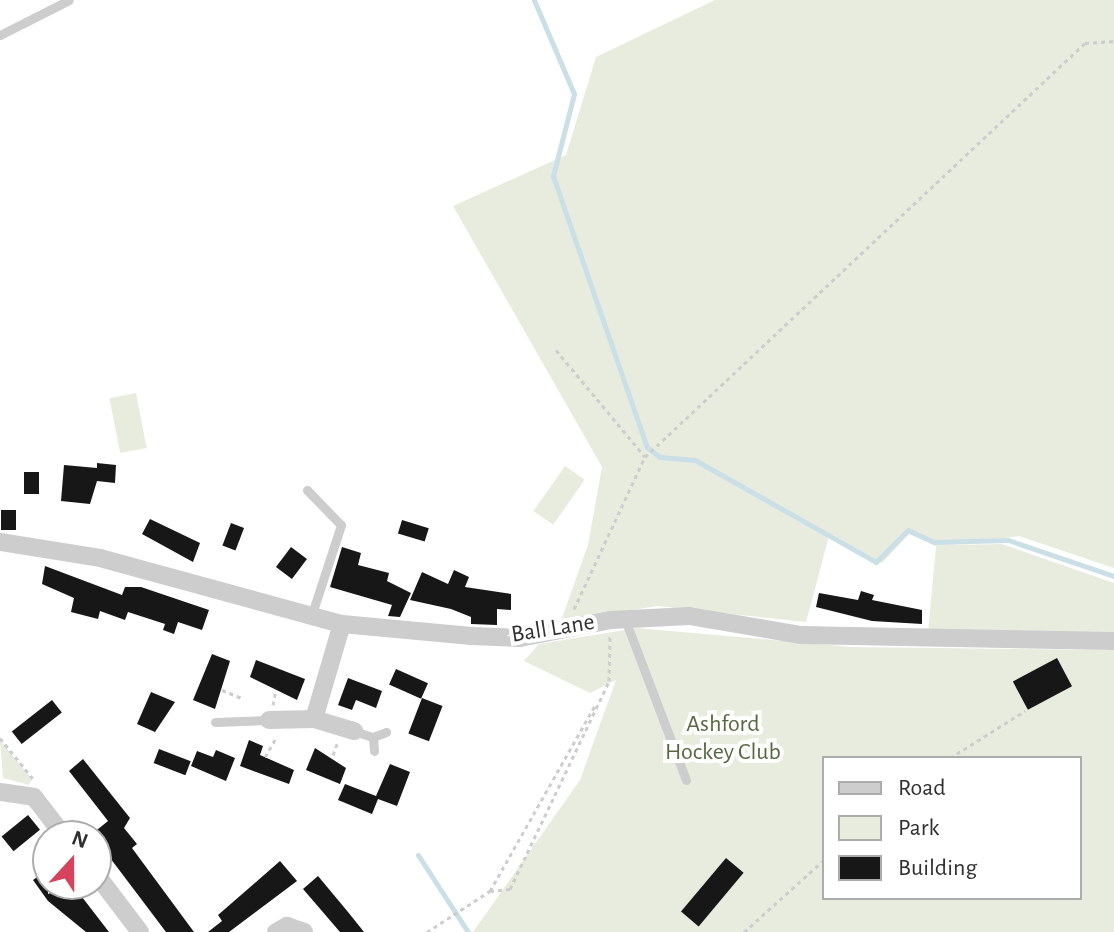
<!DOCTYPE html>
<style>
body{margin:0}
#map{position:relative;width:1114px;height:932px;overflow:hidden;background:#fff;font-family:"Alegreya Sans",sans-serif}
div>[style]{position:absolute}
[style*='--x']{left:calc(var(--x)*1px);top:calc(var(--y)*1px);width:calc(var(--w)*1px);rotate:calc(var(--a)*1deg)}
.green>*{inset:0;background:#e7ecdf;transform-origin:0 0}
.stream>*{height:5px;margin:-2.5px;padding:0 2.5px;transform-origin:2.5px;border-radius:2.5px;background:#cbdfe7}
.building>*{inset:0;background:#171717;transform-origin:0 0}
.path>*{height:3px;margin-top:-1.5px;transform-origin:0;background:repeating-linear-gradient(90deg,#cdcdcd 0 4px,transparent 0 8px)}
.lane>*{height:9px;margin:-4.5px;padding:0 4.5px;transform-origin:4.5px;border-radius:4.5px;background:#cdcdcd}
.street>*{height:18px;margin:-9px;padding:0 9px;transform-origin:9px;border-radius:9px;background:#cdcdcd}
span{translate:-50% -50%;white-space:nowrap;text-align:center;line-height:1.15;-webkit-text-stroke:8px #fff;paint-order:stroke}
.street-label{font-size:24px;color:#303030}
.park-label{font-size:24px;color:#576841}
.legend{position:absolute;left:822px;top:756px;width:260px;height:144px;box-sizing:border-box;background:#fff;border:2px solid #acacac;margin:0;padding:10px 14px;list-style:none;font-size:24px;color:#303030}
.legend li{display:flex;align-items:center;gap:16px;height:40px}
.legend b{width:40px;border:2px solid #acacac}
.north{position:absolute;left:32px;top:820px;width:80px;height:80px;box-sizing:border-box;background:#fff;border:2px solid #acacac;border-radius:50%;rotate:21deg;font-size:22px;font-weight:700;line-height:32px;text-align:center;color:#303030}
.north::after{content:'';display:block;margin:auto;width:28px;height:36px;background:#d6435c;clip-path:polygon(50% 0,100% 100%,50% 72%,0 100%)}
</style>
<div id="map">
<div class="green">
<div style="clip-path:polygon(715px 0,1114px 0,1114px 568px,1019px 536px,949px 545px,1002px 544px,1114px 583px,1114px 632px,928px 633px,936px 546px,909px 534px,882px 563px,829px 536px,806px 622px,658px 606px,561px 621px,588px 545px,602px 467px,453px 206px,566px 155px,596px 57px)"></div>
<div style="left:136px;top:393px;width:56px;height:27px;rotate:79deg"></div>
<div style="left:565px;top:466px;width:24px;height:55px;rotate:35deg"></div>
<div style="clip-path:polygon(evenodd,637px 628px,851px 647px,1114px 650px,1114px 932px,473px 932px,580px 780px,616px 680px,590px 693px,524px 661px,539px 644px,637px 628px,824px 758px,1080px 758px,1080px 898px,824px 898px,824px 758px)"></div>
<div style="clip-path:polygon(0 740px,32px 779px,29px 785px,3px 778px)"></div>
</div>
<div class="stream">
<div style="--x:534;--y:0;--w:102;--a:66.9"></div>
<div style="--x:574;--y:94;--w:85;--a:104.4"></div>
<div style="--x:553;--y:176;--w:287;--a:70.9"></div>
<div style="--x:647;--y:447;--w:16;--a:38"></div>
<div style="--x:660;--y:457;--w:35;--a:5"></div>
<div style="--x:695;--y:460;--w:208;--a:29.4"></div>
<div style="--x:876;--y:562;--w:45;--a:-45"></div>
<div style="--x:908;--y:530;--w:29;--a:25"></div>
<div style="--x:934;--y:542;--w:74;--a:-1.5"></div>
<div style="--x:1008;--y:540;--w:112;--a:18.8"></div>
<div style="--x:418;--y:855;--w:92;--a:57"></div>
</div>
<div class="building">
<div style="clip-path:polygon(97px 463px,116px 465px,115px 483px,97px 481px,90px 504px,61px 501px,64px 465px,97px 468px)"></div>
<div style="left:24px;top:472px;width:15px;height:22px"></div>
<div style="left:1px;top:510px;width:15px;height:20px"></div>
<div style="clip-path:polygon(150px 519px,200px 543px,193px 562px,142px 534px)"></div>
<div style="left:402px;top:520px;width:28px;height:14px;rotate:17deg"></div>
<div style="left:231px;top:523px;width:14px;height:24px;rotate:21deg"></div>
<div style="left:291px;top:547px;width:20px;height:25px;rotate:37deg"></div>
<div style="clip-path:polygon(342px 547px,361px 553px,358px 565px,389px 573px,387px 581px,411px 593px,400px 617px,388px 616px,392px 605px,330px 587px)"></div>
<div style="clip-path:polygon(45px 566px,122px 595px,125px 587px,141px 587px,209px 610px,202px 630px,178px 622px,174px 634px,163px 630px,165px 624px,128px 612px,125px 620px,100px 611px,98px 619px,71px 612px,74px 598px,42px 584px)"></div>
<div style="clip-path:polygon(454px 570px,469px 577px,465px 587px,511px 594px,511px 610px,497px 609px,497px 625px,471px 624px,471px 617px,451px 609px,410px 600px,422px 572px,448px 584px)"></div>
<div style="clip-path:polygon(861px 591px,874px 595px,872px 600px,922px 610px,922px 624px,872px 621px,816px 607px,819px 593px,858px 600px)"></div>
<div style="clip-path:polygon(212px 654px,230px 661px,215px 709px,193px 700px)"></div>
<div style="left:1057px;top:658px;width:32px;height:50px;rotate:62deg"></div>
<div style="clip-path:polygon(256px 660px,305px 679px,297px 700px,250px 677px)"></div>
<div style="left:396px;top:669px;width:35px;height:17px;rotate:24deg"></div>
<div style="clip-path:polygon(348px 678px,382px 691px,376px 708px,356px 700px,352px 710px,338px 705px)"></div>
<div style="clip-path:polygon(151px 692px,175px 702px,155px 732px,137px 724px)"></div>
<div style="left:422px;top:698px;width:22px;height:38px;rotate:21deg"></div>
<div style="left:52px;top:700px;width:16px;height:51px;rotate:52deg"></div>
<div style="clip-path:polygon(249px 740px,263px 746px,260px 755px,294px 770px,289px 784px,240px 766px)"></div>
<div style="clip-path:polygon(315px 748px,346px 768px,340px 784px,306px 770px)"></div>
<div style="left:159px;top:749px;width:34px;height:15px;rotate:21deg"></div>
<div style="clip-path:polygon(216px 750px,235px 758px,226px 781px,191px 766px,197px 751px,213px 757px)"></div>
<div style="clip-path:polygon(83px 759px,130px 818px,124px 828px,137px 844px,132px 848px,194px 932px,166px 932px,92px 834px,108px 821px,69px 771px)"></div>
<div style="clip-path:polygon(390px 764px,410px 772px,397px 806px,378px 799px,372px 814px,338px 800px,345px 784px,376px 796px)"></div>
<div style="left:28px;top:815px;width:19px;height:34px;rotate:51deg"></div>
<div style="left:726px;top:858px;width:23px;height:70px;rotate:40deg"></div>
<div style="clip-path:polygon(280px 861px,297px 881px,229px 932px,208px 932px,222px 921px,218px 915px)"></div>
<div style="clip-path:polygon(48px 869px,48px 894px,72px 884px,109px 932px,86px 932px,48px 901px,33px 880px)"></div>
<div style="clip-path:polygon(318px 876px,348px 912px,364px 932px,340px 932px,303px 889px)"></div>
</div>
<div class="path">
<div style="--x:556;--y:350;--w:139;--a:50.2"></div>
<div style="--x:574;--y:609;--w:168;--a:-65"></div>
<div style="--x:645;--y:457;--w:604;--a:-43.26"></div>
<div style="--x:1085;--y:43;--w:29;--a:-4"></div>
<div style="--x:222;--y:690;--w:22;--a:22"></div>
<div style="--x:273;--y:705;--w:15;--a:-79"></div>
<div style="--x:0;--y:738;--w:55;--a:50.9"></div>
<div style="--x:333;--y:755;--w:12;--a:-70"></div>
<div style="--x:265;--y:757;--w:24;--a:-60"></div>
<div style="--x:950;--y:758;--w:89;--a:-32.1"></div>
<div style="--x:490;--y:891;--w:20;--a:-6"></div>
<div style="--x:510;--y:889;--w:230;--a:-64.5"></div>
<div style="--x:609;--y:681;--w:45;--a:-88.7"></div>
<div style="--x:427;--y:932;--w:75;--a:-33.1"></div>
<div style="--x:490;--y:891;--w:215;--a:-60.5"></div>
<div style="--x:744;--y:932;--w:108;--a:-42"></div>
</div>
<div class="lane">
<div style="--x:0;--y:35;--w:77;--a:-26.9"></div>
<div style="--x:307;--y:490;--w:49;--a:45.8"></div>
<div style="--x:341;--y:525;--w:97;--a:108.1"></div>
<div style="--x:626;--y:622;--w:169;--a:69.2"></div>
<div style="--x:215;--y:722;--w:54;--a:-2.1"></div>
<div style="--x:354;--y:731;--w:20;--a:18"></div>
<div style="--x:373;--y:737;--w:14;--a:-21"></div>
<div style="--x:373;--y:737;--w:14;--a:86"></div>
</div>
<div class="street">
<div style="--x:0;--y:542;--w:101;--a:9.1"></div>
<div style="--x:100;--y:558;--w:251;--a:15.3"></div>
<div style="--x:342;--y:624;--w:130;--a:5.3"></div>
<div style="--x:471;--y:636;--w:49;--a:2.3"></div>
<div style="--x:520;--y:638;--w:93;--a:-11.2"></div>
<div style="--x:611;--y:620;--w:78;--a:-2.9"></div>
<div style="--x:689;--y:616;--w:114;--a:9.6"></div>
<div style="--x:801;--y:635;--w:313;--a:1.1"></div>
<div style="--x:314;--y:719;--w:99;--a:-73.6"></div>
<div style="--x:269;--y:720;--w:45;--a:-1.3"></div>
<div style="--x:314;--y:719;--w:42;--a:16.7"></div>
<div style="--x:0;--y:792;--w:34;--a:8"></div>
<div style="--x:34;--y:797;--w:49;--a:52.4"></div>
<div style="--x:96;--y:874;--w:73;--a:52.8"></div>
<div style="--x:276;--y:932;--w:13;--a:-29"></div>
<div style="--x:287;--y:926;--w:18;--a:19"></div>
</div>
<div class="street-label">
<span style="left:553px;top:629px;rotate:-9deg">Ball Lane</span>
</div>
<div class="park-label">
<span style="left:723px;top:739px">Ashford<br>Hockey Club</span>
</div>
<ul class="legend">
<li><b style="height:10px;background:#cdcdcd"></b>Road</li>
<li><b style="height:22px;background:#e7ecdf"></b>Park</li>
<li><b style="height:22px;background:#171717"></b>Building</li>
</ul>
<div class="north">N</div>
</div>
